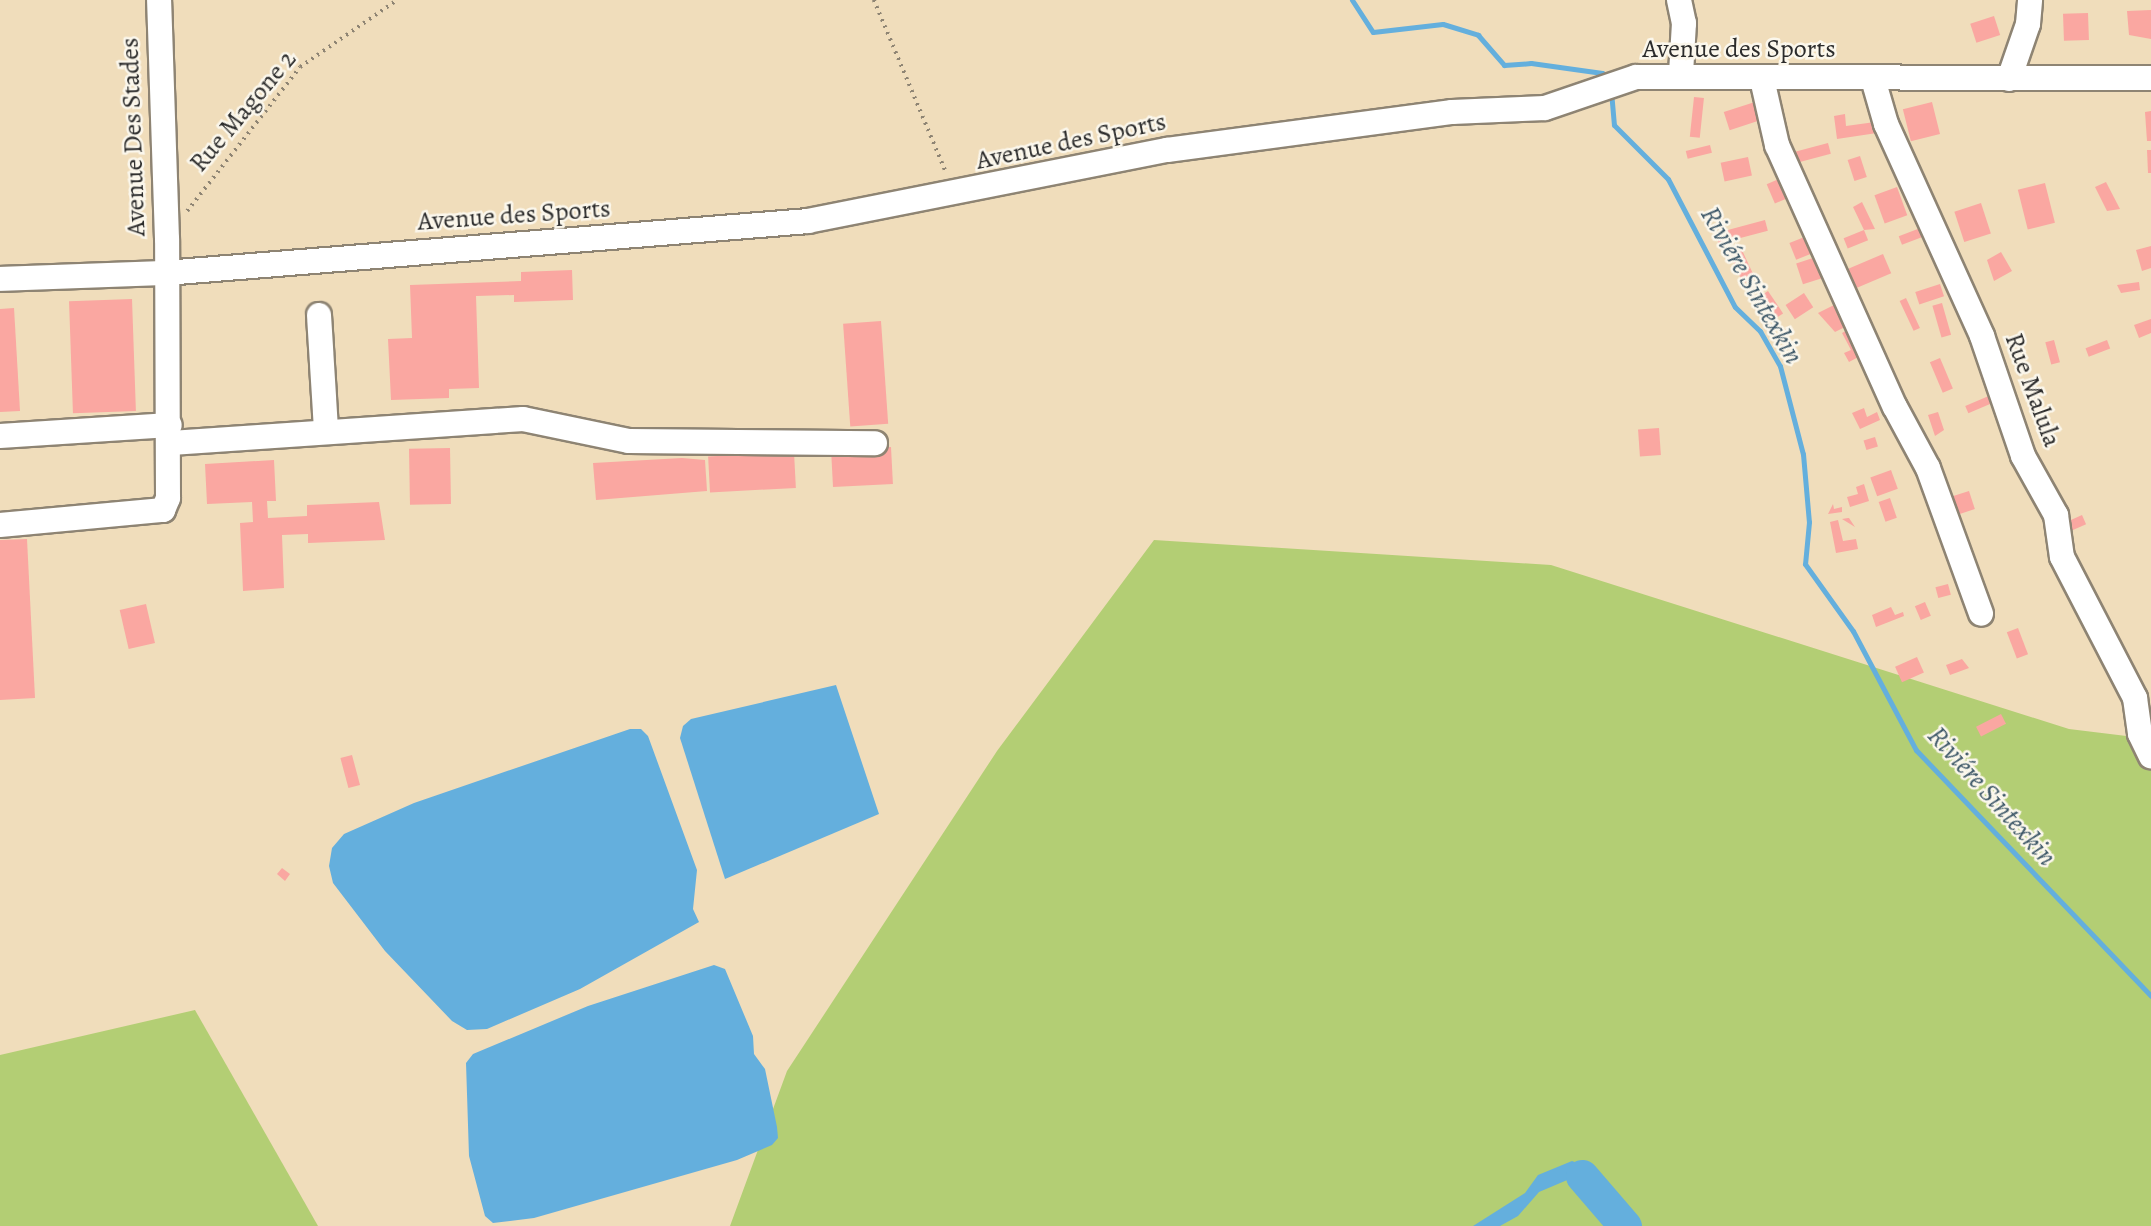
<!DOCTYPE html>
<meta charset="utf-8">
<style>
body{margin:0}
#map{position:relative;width:2151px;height:1226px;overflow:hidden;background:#f0ddbb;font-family:Alegreya,serif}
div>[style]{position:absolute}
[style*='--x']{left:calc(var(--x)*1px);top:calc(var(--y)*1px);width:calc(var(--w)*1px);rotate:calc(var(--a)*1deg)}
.green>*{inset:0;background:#b3ce74}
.water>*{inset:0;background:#64afdd}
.stream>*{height:5px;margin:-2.5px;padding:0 2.5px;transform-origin:2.5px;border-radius:2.5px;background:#64afdd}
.river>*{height:33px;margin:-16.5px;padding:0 16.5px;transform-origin:16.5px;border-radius:16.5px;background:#64afdd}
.building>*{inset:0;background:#faa7a1;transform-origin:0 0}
.path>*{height:3.5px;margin-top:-1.75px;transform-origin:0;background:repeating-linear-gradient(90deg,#8e8473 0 2px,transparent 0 7px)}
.roads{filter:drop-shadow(2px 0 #8e8473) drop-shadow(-2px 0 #8e8473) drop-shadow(0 2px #8e8473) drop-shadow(0 -2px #8e8473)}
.minor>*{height:24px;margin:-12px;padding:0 12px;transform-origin:12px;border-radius:12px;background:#fff}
span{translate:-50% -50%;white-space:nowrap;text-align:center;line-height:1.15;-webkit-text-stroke:5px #fbf7ec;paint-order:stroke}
.street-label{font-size:26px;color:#2b2b2b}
.water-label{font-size:28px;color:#3f5969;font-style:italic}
</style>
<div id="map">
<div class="green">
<div style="clip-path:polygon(1154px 540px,1551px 565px,2069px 729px,2151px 739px,2151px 1226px,730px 1226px,787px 1071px,997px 751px)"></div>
<div style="clip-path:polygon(195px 1010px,318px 1226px,0 1226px,0 1055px)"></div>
</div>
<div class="water">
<div style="clip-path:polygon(836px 685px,879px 814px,725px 879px,680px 738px,683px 726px,691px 719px)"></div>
<div style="clip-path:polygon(630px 729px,641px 729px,648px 736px,697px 870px,693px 909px,699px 922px,580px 989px,487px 1029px,467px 1030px,452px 1021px,385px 951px,333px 883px,329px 866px,332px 848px,344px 834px,414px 803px)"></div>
<div style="clip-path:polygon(714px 965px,725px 969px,753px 1036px,754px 1054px,765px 1069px,777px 1127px,778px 1138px,772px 1145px,737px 1160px,534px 1218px,493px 1223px,485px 1216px,469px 1156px,466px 1063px,473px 1054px,588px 1006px)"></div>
<div style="clip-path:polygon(1572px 1161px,1588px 1167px,1610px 1190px,1615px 1218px,1607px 1226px,1580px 1179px,1572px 1178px,1539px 1192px,1518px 1216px,1500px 1226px,1473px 1226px,1525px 1193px,1538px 1175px)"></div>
</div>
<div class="stream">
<div style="--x:1352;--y:0;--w:38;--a:57"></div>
<div style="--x:1373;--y:32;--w:70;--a:-6.5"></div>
<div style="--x:1443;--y:24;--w:37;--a:17"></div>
<div style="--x:1478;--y:35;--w:40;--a:49"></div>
<div style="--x:1504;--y:65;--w:27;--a:-4"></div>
<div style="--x:1531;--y:63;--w:72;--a:8"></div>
<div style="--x:1602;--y:73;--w:7;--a:63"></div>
<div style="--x:1611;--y:91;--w:34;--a:85"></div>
<div style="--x:1614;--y:125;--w:76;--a:45"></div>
<div style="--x:1668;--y:179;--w:144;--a:62.4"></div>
<div style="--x:1735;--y:307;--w:35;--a:44"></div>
<div style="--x:1760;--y:331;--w:40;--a:60.3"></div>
<div style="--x:1780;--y:366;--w:91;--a:75.4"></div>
<div style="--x:1803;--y:454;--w:68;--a:85"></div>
<div style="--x:1809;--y:522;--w:42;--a:95.4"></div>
<div style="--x:1805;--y:564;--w:82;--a:54.4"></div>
<div style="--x:1853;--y:631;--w:135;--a:62.1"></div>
<div style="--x:1916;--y:750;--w:340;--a:46.3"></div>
</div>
<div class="river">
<div style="--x:1582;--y:1176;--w:66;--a:49.3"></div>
</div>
<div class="building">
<div style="clip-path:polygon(2151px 10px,2151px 39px,2129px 35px,2127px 11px)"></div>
<div style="left:2088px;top:13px;width:27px;height:25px;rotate:88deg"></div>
<div style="left:1994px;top:16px;width:20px;height:25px;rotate:72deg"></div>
<div style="left:1694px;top:97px;width:10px;height:40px;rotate:6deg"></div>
<div style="left:1758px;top:101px;width:19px;height:36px;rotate:72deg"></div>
<div style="left:1932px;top:102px;width:33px;height:30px;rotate:76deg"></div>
<div style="clip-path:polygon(2151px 111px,2151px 141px,2147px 141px,2145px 112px)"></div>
<div style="clip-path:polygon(1845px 114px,1846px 126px,1875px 122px,1877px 133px,1837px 139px,1834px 116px)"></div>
<div style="left:1828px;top:143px;width:11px;height:37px;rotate:75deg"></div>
<div style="left:1710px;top:145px;width:8px;height:25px;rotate:76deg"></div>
<div style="clip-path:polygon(2147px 150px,2151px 150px,2151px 173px,2148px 173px)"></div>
<div style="left:1860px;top:156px;width:22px;height:13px;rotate:72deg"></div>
<div style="left:1748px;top:157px;width:19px;height:28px;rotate:78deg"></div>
<div style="left:1786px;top:176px;width:21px;height:21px;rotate:67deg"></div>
<div style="clip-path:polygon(2106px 182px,2120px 209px,2107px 211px,2095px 187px)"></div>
<div style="left:2045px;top:183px;width:41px;height:28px;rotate:76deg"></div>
<div style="left:1897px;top:187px;width:30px;height:24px;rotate:70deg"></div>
<div style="clip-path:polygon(1862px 202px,1875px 229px,1864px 230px,1853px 207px)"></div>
<div style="left:1981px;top:203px;width:32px;height:28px;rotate:72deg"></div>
<div style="left:1765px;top:220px;width:11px;height:51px;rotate:75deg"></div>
<div style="left:1923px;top:227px;width:9px;height:26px;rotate:69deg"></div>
<div style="left:1864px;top:230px;width:11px;height:22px;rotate:68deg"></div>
<div style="left:1807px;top:236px;width:18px;height:19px;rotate:68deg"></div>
<div style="clip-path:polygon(2151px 246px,2151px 268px,2142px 271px,2136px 250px)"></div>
<div style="left:1741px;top:248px;width:33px;height:13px;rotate:65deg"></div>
<div style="clip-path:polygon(2001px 252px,2012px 271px,1994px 281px,1987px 260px)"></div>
<div style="left:1883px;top:254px;width:21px;height:39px;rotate:67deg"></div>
<div style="left:1819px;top:256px;width:22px;height:24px;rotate:72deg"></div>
<div style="clip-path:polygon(572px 270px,573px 300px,514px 302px,514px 295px,476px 296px,479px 388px,449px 389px,449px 398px,391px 400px,388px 339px,412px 338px,410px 285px,521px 281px,521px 272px)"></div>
<div style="clip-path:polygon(2139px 282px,2140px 290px,2121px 293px,2117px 285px)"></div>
<div style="left:1940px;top:284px;width:13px;height:26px;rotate:72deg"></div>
<div style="left:1768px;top:291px;width:27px;height:13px;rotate:56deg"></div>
<div style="left:1804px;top:293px;width:17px;height:22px;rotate:57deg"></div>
<div style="left:1906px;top:298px;width:33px;height:7px;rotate:65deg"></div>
<div style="left:132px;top:299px;width:112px;height:63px;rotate:88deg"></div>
<div style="clip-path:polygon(1840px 302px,1851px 324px,1835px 332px,1818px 313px)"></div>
<div style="left:1942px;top:303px;width:33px;height:10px;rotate:74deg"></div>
<div style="clip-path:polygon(14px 308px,20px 411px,0 412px,0 309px)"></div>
<div style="clip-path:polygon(2151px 319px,2151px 333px,2139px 338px,2134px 325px)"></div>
<div style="left:881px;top:321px;width:103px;height:38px;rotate:86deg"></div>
<div style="clip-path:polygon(1851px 328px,1864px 354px,1849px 362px,1844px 353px,1851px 350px,1842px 333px)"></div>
<div style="left:2054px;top:340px;width:23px;height:9px;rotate:75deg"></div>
<div style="left:2107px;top:340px;width:9px;height:23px;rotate:69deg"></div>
<div style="left:1940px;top:358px;width:33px;height:11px;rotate:67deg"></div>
<div style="left:1991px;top:395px;width:8px;height:28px;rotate:67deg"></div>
<div style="clip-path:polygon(1864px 408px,1867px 417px,1877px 412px,1880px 420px,1860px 429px,1852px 413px)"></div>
<div style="clip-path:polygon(1938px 412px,1944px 430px,1935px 436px,1928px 415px)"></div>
<div style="left:1659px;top:428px;width:27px;height:21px;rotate:86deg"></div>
<div style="left:1875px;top:437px;width:10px;height:12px;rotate:73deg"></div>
<div style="left:891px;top:447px;width:37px;height:60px;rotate:87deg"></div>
<div style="left:450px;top:448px;width:56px;height:41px;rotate:89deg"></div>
<div style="left:794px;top:452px;width:36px;height:86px;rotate:87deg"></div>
<div style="clip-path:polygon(682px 458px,705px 460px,707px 491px,596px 500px,593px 463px)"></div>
<div style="clip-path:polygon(274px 460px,276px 501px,267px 501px,268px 518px,307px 516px,307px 505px,379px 502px,385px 540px,308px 543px,308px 534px,282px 535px,284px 588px,243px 591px,240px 523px,253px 522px,252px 502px,207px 504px,205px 464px)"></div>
<div style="left:1891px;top:470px;width:20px;height:22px;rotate:70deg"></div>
<div style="clip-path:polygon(1864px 484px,1869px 501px,1850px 507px,1847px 497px,1858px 494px,1856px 487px)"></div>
<div style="left:1969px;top:491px;width:19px;height:19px;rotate:72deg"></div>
<div style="left:1890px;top:498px;width:21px;height:12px;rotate:71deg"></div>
<div style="clip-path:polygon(1833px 504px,1834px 509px,1842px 507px,1842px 512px,1828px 514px)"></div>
<div style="left:2082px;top:515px;width:10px;height:25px;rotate:66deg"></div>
<div style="clip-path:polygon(1848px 518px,1849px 518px,1855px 527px,1842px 519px)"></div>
<div style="clip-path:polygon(1838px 520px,1843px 541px,1856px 539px,1858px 549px,1836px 553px,1830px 522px)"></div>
<div style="clip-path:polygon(27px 539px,35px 698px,0 700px,0 540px)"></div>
<div style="left:1948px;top:584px;width:11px;height:13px;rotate:75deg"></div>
<div style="left:1925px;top:602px;width:15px;height:11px;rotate:67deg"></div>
<div style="left:146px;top:604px;width:40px;height:27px;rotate:77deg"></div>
<div style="clip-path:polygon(1891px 607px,1895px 615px,1903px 612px,1904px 616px,1876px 627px,1872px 615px)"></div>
<div style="left:2018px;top:628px;width:28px;height:12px;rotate:69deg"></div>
<div style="left:1917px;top:657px;width:17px;height:24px;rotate:66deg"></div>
<div style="clip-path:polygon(1962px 659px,1969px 668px,1950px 675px,1946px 665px)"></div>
<div style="left:2001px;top:714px;width:11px;height:28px;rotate:63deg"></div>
<div style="left:352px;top:755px;width:31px;height:12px;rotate:75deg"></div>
<div style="clip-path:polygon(282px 868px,290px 874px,285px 881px,277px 874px)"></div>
</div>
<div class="path">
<div style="--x:874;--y:0;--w:186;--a:67.3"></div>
<div style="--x:187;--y:211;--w:183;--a:-51.9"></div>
<div style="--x:300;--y:67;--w:118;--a:-34.6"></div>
</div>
<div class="roads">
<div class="minor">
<div style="--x:1679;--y:0;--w:24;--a:78"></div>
<div style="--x:1684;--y:23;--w:51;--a:93.4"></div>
<div style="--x:1762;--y:79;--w:68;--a:77.2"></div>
<div style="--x:1777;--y:145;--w:287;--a:65.8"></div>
<div style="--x:1895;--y:407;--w:69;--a:61.6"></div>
<div style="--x:1928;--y:468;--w:155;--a:70"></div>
<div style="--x:1873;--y:79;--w:47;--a:73.9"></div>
<div style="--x:1886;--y:124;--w:233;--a:65.6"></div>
<div style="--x:1982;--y:336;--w:127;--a:71.1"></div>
<div style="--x:2023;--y:456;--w:68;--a:60.8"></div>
<div style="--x:2056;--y:515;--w:42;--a:81.9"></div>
<div style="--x:2062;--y:557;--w:159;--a:62.6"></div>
<div style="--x:2135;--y:698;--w:36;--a:82"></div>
<div style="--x:2140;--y:734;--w:25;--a:64"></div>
<div style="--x:2009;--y:79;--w:58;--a:-70.9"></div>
<div style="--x:2028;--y:24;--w:24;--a:-85"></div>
<div style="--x:0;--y:279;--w:165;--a:-2.1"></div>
<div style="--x:165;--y:273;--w:645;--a:-4.62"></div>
<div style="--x:808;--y:221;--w:366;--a:-11.2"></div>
<div style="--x:1167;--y:150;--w:288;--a:-7.6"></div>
<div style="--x:1452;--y:112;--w:93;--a:-2.5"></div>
<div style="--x:1545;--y:108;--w:96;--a:-18.8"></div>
<div style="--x:1636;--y:77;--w:515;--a:0.11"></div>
<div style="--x:319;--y:315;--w:114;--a:86.5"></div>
<div style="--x:0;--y:436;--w:170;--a:-3.7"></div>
<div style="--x:171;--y:443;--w:353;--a:-3.9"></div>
<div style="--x:523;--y:419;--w:108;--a:11.7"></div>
<div style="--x:629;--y:441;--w:246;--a:0.5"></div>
<div style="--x:0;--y:525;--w:164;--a:-5.3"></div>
<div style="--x:163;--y:510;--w:13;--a:-67"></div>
<div style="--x:168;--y:498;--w:259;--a:-90.2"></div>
<div style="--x:167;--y:239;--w:239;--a:-91.9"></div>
</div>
</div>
<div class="street-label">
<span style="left:1739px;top:49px">Avenue des Sports</span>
<span style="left:243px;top:111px;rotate:-50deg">Rue Magone 2</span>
<span style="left:133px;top:137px;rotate:-92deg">Avenue Des Stades</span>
<span style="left:1071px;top:141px;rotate:-12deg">Avenue des Sports</span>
<span style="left:514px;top:215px;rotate:-4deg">Avenue des Sports</span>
<span style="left:2033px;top:390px;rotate:70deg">Rue Malula</span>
</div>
<div class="water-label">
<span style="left:1752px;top:285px;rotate:60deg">Riviére Sintexkin</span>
<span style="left:1992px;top:796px;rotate:48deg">Riviére Sintexkin</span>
</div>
</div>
